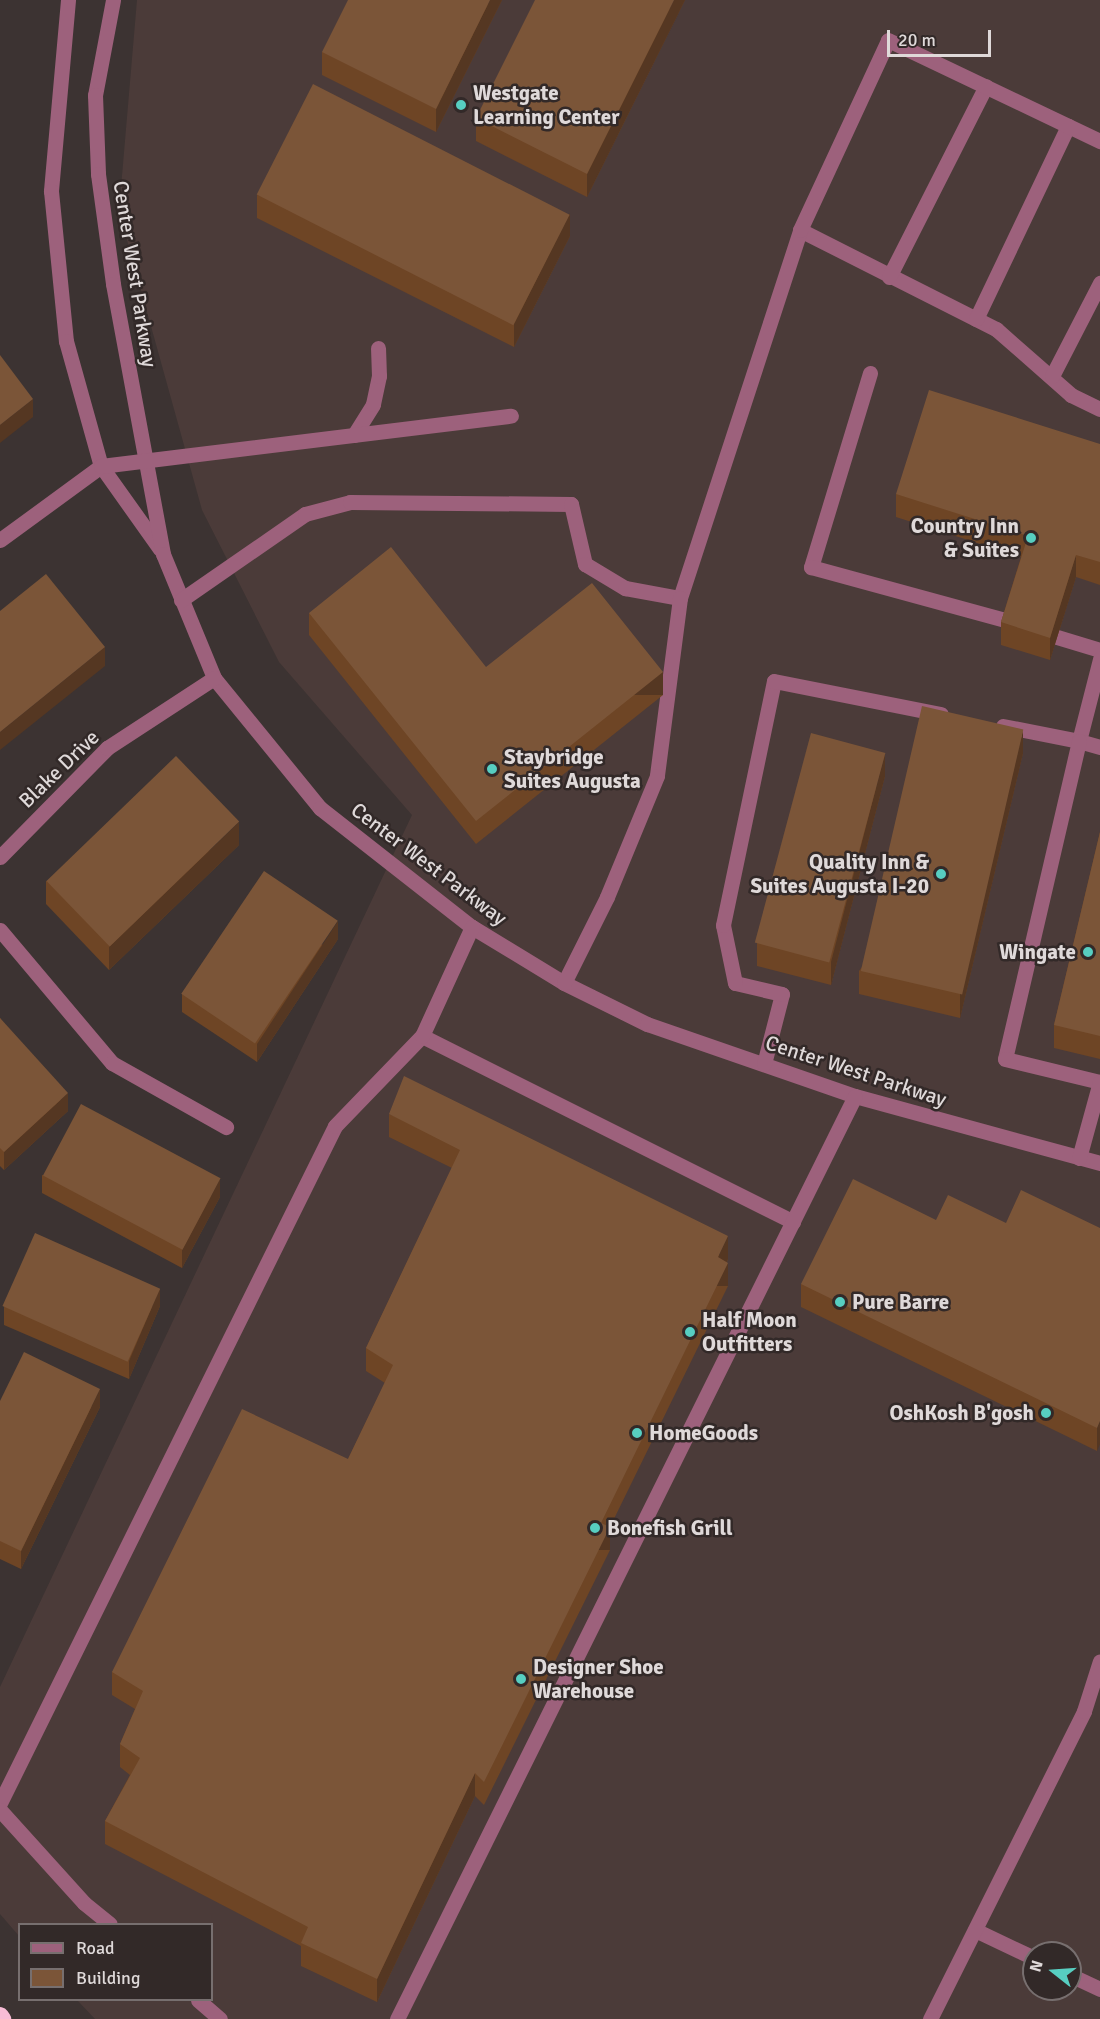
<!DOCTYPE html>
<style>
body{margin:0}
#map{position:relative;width:1100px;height:2019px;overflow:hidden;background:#3c3332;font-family:Signika,sans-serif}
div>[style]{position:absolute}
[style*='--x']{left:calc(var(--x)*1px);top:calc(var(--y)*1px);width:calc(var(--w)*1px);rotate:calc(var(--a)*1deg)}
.built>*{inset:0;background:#4b3b39}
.minor>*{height:15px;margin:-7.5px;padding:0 7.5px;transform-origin:7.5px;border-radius:7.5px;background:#9d617c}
.highway>*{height:18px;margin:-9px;padding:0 9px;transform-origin:9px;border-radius:9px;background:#f8bcd6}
.wall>*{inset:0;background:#6e4525}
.shaded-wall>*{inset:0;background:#553722;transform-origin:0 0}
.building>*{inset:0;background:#7b5538;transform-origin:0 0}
.dots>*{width:16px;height:16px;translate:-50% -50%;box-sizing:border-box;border:3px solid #322928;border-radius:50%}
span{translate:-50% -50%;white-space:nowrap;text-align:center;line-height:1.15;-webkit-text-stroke:5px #322928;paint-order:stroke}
.poi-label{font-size:21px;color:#dfd9d9;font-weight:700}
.left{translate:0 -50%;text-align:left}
.right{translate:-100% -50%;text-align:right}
.street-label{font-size:21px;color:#dfd9d9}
.legend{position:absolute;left:18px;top:1923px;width:195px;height:78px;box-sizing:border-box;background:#322928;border:2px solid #776f6f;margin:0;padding:8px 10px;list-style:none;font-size:18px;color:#dfd9d9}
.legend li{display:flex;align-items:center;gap:12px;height:30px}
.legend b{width:30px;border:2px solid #776f6f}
.north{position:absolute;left:1022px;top:1941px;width:60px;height:60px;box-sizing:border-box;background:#322928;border:2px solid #776f6f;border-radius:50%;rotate:287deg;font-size:16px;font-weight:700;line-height:24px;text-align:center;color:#dfd9d9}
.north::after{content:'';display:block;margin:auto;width:21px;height:27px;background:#57cec1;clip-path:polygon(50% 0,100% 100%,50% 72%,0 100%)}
.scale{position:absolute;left:887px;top:30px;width:104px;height:27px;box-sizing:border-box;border:3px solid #dfd9d9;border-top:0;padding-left:8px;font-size:18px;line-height:21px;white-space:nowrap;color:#dfd9d9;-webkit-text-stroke:4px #322928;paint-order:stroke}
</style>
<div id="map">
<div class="built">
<div style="clip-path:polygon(evenodd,137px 0,1100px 0,1100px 2019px,95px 2019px,77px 2000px,212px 2000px,212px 1924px,20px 1924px,19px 1936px,0 1914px,0 1687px,412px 815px,279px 662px,202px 510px,119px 211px,137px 0,1034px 1953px,1070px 1953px,1070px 1989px,1034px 1989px,1034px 1953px)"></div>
</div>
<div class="minor">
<div style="--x:68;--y:0;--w:192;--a:95.1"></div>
<div style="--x:51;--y:191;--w:151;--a:84.3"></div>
<div style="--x:66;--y:341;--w:130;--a:74.4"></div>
<div style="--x:101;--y:466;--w:102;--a:54.6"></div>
<div style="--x:113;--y:0;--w:97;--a:100.7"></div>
<div style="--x:95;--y:95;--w:79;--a:87.8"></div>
<div style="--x:98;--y:174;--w:111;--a:82.2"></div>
<div style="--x:113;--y:284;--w:275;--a:79.5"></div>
<div style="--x:163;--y:554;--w:134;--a:67.6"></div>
<div style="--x:214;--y:678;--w:168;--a:50.8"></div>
<div style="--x:320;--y:808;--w:193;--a:38.1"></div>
<div style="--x:472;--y:927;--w:108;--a:31.3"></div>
<div style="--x:564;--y:983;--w:93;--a:26.3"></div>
<div style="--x:647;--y:1024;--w:220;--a:19.1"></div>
<div style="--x:855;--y:1096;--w:254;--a:15.3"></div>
<div style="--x:800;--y:230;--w:220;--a:26.8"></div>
<div style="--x:996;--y:329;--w:100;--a:41.3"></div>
<div style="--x:1071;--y:395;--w:32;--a:26"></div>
<div style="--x:889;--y:277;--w:214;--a:-63.1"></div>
<div style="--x:976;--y:319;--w:214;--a:-64.5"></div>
<div style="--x:870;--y:373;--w:203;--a:106.9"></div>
<div style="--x:811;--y:567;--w:204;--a:15.3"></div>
<div style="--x:1052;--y:376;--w:105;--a:-62.7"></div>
<div style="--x:354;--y:435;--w:36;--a:-58"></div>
<div style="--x:373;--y:404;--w:29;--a:-78"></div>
<div style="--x:379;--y:376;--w:28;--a:-92"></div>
<div style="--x:0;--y:540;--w:125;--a:-36.2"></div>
<div style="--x:101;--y:466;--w:413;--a:-7"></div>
<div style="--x:680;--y:598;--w:387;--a:-71.9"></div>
<div style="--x:800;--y:230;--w:209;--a:-65.1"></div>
<div style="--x:888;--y:40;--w:235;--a:25.5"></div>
<div style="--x:181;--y:600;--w:151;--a:-34.7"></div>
<div style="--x:305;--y:514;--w:47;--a:-14.9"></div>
<div style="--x:350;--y:502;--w:221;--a:0.5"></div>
<div style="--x:571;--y:504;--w:62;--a:76.9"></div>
<div style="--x:585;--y:564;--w:47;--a:31"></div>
<div style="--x:625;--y:588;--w:56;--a:10.3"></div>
<div style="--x:680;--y:598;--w:179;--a:97.4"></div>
<div style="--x:657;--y:776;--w:131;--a:112.5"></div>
<div style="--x:607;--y:897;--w:96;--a:116.6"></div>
<div style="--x:1057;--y:637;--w:45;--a:16.8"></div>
<div style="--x:1003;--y:726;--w:77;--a:11.2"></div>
<div style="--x:1079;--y:741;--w:85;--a:-75.6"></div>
<div style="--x:1100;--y:747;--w:22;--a:-164"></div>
<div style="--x:1079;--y:741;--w:326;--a:103.1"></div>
<div style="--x:1005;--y:1059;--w:98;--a:13.6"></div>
<div style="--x:0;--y:857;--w:153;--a:-45.5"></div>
<div style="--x:107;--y:748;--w:128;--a:-33.2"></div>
<div style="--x:0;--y:930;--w:174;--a:49.9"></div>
<div style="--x:112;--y:1063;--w:131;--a:29.3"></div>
<div style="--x:422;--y:1036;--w:415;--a:26.6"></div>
<div style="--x:764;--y:1064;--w:72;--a:-75.6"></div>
<div style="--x:782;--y:994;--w:48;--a:-166.8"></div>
<div style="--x:735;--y:983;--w:59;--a:-101.7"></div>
<div style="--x:723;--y:925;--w:249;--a:-78.2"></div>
<div style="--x:774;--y:681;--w:170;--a:11.2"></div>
<div style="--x:1079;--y:1158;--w:79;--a:-74.6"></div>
<div style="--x:0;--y:1803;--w:755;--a:-63.67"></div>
<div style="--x:335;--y:1126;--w:125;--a:-46"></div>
<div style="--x:422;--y:1036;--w:120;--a:-65.4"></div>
<div style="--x:0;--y:1810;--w:125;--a:47.9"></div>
<div style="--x:84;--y:1903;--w:33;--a:39"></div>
<div style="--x:975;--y:1930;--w:65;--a:25.4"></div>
<div style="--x:1070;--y:1975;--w:33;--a:25"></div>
<div style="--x:198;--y:2000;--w:29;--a:41"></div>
<div style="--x:397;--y:2019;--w:1030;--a:-63.61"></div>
<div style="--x:930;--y:2019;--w:344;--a:-63.4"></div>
<div style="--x:1084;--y:1711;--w:52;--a:-72.3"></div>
</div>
<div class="highway">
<div style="--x:0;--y:2016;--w:4;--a:56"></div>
</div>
<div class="wall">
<div style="clip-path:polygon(502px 0,436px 132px,322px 75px,322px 52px)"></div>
<div style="clip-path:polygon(685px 0,587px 197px,476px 141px,476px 118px)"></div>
<div style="clip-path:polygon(257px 195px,570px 236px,514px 347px,257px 218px)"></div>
<div style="clip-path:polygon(1100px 444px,1100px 585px,1076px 577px,1050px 660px,1001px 645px,1001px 622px,1021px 557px,896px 517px,896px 494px)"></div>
<div style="clip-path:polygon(309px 613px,486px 667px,663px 695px,476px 844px,309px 635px)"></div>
<div style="clip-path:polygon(1023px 753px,960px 1018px,859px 994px,859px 971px)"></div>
<div style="clip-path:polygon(885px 776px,831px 985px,757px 966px,757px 943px)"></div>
<div style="clip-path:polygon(1100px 832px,1100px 1059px,1054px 1048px,1054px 1025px)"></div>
<div style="clip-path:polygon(239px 845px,109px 970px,46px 904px,46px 881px)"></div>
<div style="clip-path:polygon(338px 939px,257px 1062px,182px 1012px,182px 994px)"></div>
<div style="clip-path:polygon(0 1018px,68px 1111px,4px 1170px,0 1166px)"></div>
<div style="clip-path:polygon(389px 1114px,728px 1259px,727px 1262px,728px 1286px,610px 1527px,610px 1550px,484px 1805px,475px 1796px,377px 2002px,301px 1966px,301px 1946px,105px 1844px,105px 1821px,130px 1775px,120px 1767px,120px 1744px,135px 1709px,112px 1695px,112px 1672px,348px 1459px,385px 1383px,366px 1371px,366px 1348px,452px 1168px,389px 1137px)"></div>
<div style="clip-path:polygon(42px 1175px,220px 1197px,182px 1268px,42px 1193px)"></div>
<div style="clip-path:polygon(936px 1220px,1100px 1228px,1097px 1451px,801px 1307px,801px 1284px)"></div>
<div style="clip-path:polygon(160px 1306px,129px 1379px,4px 1325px,4px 1307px)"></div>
<div style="clip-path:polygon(0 1401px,100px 1407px,21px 1569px,0 1559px)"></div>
</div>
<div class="shaded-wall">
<div style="clip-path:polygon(490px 0,502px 0,436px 132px,436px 109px)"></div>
<div style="clip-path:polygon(674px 0,685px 0,587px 197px,587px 174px)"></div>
<div style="clip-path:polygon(570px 213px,570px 236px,514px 347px,514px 324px)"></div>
<div style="clip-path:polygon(33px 399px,33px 417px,0 443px,0 425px)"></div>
<div style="clip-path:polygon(1076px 555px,1076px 577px,1050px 660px,1050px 638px)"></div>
<div style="clip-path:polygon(105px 647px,105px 666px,0 750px,0 732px)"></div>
<div style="left:663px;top:672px;width:23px;height:239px;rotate:90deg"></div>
<div style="clip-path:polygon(1023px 730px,1023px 753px,960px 1018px,960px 995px)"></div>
<div style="clip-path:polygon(885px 753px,885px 776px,831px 985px,831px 962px)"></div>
<div style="clip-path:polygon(239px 822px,239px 845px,109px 970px,109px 947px)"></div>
<div style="clip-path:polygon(338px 921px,338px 939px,257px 1062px,257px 1044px)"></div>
<div style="clip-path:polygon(68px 1093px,68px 1111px,4px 1170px,4px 1152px)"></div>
<div style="clip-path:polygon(220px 1179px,220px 1197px,182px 1268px,182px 1250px)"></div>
<div style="clip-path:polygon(728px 1236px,728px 1259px,718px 1280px,718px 1257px)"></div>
<div style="left:728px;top:1263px;width:23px;height:289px;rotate:90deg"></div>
<div style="clip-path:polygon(160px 1288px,160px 1306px,129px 1379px,129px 1361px)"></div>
<div style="clip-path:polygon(100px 1389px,100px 1407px,21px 1569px,21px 1551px)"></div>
<div style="clip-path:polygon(1100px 1421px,1100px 1444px,1097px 1451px,1097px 1428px)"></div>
<div style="left:610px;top:1527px;width:23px;height:284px;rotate:90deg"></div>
<div style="clip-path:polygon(475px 1773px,475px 1796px,377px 2002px,377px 1979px)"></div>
</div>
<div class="building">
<div style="clip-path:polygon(348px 0,490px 0,436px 109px,322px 52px)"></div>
<div style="clip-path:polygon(535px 0,674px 0,587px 174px,476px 118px)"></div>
<div style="left:313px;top:84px;width:288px;height:124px;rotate:27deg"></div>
<div style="clip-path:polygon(0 355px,33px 399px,0 425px)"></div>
<div style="clip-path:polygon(929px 390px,1100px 444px,1100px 562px,1076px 555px,1050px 638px,1001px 622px,1028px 536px,896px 494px)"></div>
<div style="clip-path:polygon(391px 547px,486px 667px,592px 583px,663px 672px,476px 821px,309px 613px)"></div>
<div style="clip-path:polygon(46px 574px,105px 647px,0 732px,0 611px)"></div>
<div style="left:922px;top:706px;width:104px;height:272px;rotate:13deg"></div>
<div style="left:811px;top:733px;width:77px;height:217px;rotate:15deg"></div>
<div style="left:176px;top:756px;width:91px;height:180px;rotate:46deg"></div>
<div style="clip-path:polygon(1100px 832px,1100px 1036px,1054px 1025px)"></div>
<div style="left:264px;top:871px;width:89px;height:148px;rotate:34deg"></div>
<div style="clip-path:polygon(0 1018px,68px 1093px,4px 1152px,0 1148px)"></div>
<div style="clip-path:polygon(404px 1076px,728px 1236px,718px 1257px,728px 1263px,601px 1523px,610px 1527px,484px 1782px,475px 1773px,377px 1979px,301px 1943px,308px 1927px,105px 1821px,140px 1758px,120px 1744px,143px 1691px,112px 1672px,242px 1409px,348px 1459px,393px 1365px,366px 1348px,460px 1150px,389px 1114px)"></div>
<div style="left:81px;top:1104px;width:158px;height:81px;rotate:28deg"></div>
<div style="clip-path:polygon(853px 1179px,936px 1220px,948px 1195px,1006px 1223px,1021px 1190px,1100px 1228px,1100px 1421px,1097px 1428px,801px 1284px)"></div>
<div style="left:35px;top:1233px;width:137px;height:80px;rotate:24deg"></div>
<div style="clip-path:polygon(24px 1352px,100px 1389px,21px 1551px,0 1541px,0 1401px)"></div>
</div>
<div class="dots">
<div style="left:461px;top:105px;background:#57cec1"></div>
<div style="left:1031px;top:538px;background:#57cec1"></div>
<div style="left:492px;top:769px;background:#57cec1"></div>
<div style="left:941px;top:874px;background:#57cec1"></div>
<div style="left:1088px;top:952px;background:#57cec1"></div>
<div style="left:840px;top:1302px;background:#57cec1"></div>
<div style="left:690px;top:1332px;background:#57cec1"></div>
<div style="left:1046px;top:1413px;background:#57cec1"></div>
<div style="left:637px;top:1433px;background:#57cec1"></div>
<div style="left:595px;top:1528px;background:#57cec1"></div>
<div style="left:521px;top:1679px;background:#57cec1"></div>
</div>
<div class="poi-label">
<span class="left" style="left:473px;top:105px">Westgate<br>Learning Center</span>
<span class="right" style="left:1019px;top:538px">Country Inn<br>&amp; Suites</span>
<span class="left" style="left:504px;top:769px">Staybridge<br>Suites Augusta</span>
<span class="right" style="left:929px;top:874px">Quality Inn &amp;<br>Suites Augusta I-20</span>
<span class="right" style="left:1076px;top:952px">Wingate</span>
<span class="left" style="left:852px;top:1302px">Pure Barre</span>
<span class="left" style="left:702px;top:1332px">Half Moon<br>Outfitters</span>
<span class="right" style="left:1034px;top:1413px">OshKosh B'gosh</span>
<span class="left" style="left:649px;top:1433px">HomeGoods</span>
<span class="left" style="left:607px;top:1528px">Bonefish Grill</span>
<span class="left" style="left:533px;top:1679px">Designer Shoe<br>Warehouse</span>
</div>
<div class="street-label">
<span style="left:135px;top:274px;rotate:81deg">Center West Parkway</span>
<span style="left:59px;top:769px;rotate:-44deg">Blake Drive</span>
<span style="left:429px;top:864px;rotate:37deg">Center West Parkway</span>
<span style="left:856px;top:1071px;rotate:18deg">Center West Parkway</span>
</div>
<ul class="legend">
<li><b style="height:8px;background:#9d617c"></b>Road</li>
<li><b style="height:16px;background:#7b5538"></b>Building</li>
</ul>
<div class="north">N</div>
<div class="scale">20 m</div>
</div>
